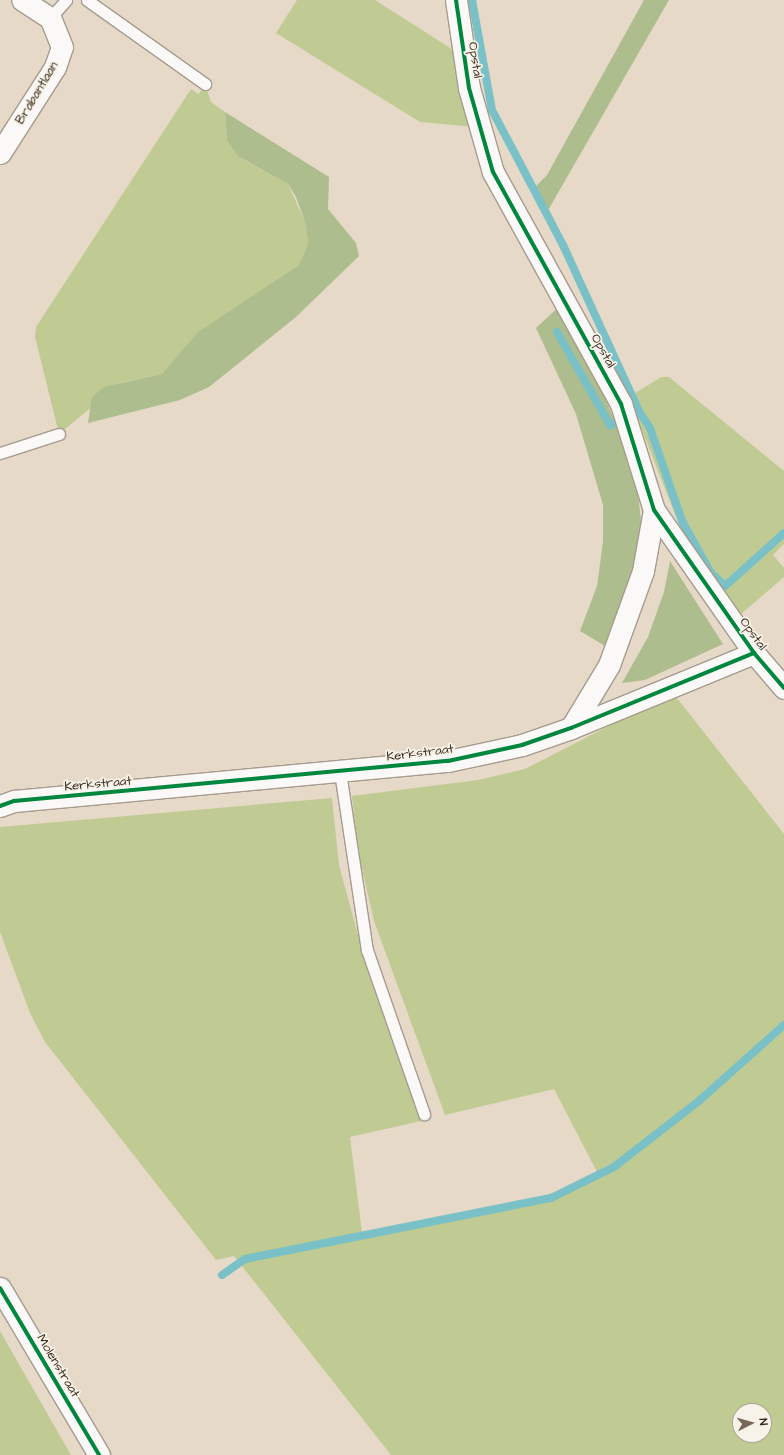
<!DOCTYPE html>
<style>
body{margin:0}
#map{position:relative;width:784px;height:1455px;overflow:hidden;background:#e6d9c8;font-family:"Architects Daughter",sans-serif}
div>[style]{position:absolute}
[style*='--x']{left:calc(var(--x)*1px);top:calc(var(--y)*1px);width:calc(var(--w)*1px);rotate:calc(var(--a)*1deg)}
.green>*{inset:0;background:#c0cb94}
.forest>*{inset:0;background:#aebd8d}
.stream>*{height:8px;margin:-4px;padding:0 4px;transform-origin:4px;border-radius:4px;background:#79c0c7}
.roads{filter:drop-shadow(1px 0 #a59b8f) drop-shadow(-1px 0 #a59b8f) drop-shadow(0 1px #a59b8f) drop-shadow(0 -1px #a59b8f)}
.service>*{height:11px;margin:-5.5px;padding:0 5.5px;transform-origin:5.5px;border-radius:5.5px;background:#fbf9f7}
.minor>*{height:21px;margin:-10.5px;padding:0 10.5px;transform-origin:10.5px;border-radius:10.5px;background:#fbf9f7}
.cycleway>*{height:4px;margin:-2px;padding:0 2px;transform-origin:2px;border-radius:2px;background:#00873e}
span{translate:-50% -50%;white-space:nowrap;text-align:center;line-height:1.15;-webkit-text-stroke:3.5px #f7f3e8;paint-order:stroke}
.street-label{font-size:13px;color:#3b2a1e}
.north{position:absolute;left:732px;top:1403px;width:40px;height:40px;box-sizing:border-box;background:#f7f3e8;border:1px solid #aca397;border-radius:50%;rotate:84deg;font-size:11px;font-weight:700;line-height:16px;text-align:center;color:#3b2a1e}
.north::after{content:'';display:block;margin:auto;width:14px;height:18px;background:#77675a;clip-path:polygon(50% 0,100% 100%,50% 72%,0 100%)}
</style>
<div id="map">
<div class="green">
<div style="clip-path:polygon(297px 0,375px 0,466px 58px,486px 128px,420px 122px,276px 33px)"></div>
<div style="clip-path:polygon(205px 84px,211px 102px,225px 112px,227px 141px,238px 156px,288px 184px,306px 224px,308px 244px,299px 265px,217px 321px,162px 374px,121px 383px,59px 434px,35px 337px,36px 327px,191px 89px,199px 94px)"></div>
<div style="clip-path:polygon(661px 377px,669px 377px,784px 471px,784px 544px,773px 555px,784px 568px,784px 577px,741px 614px,689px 550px,629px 397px)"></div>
<div style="clip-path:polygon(evenodd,673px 693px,784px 834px,784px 1455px,391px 1455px,234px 1256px,216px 1260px,45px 1042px,30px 1013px,0 932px,0 827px,332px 798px,339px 865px,364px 957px,421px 1121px,350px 1137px,362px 1232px,547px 1198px,597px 1172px,554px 1089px,445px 1115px,374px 921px,358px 851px,352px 796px,478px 780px,525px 769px,673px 693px,740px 1411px,764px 1411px,764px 1435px,740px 1435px,740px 1411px)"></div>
<div style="clip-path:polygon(0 1331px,71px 1455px,0 1455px)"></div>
</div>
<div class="forest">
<div style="clip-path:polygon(644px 0,669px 0,547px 212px,536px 186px,547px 175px)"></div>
<div style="clip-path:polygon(225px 112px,329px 177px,328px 209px,356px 243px,359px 256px,296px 317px,209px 387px,180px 400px,88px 423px,92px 397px,104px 387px,162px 374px,198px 332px,299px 265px,308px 244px,306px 225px,296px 197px,288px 184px,238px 156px,227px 141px)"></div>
<div style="clip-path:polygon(563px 303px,626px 446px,638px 493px,643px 540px,633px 584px,605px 646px,580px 631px,597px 586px,603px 542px,603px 505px,576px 414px,536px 328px)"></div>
<div style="clip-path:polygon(670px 561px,723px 644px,645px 680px,622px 683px,648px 637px,664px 592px)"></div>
</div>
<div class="stream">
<div style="--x:472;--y:0;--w:112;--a:79.7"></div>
<div style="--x:492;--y:110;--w:153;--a:62.3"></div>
<div style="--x:563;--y:245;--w:185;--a:65.4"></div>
<div style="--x:557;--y:332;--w:107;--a:60.3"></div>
<div style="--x:610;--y:425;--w:16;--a:-22"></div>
<div style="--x:635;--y:415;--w:5;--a:-22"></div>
<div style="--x:640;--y:413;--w:18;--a:56"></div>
<div style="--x:650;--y:428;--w:98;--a:71"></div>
<div style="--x:682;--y:521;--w:60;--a:60.9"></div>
<div style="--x:711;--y:573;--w:19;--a:43"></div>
<div style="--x:725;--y:586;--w:79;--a:-41.9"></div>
<div style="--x:222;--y:1275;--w:28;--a:-35"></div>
<div style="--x:245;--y:1259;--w:312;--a:-11.3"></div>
<div style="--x:551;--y:1198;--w:70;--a:-26.2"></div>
<div style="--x:614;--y:1167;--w:109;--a:-37.9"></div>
<div style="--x:700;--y:1100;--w:113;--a:-41.8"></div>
</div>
<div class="roads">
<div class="service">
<div style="--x:87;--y:0;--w:145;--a:35.4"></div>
<div style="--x:50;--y:18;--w:24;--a:-48"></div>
<div style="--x:0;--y:453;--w:62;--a:-17.9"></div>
<div style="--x:340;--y:772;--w:180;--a:81.4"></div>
<div style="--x:367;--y:950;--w:174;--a:70.8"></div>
</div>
<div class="minor">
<div style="--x:456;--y:0;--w:89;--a:81.6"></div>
<div style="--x:469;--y:88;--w:87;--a:74.1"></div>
<div style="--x:493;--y:172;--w:265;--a:61.1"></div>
<div style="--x:621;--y:404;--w:111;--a:72.7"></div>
<div style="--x:654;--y:510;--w:174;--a:55"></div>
<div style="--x:754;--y:653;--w:46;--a:49.4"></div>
<div style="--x:0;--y:153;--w:102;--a:-57.4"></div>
<div style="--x:55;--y:67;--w:21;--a:-71"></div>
<div style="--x:62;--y:47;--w:31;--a:-112"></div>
<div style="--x:50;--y:18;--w:33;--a:-147"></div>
<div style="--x:571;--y:728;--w:74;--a:-58.9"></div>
<div style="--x:609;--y:665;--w:100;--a:-70.1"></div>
<div style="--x:643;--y:571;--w:62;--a:-79.8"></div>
<div style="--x:0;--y:806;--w:15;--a:-20"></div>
<div style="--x:14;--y:801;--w:436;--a:-5.3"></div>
<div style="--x:448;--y:761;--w:76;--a:-12.2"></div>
<div style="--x:522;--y:745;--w:52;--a:-19.1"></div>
<div style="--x:571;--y:728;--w:198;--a:-22.3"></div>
<div style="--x:0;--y:1288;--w:194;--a:59.3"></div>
</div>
</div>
<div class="cycleway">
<div style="--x:456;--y:0;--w:89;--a:81.6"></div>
<div style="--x:469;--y:88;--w:87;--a:74.1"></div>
<div style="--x:493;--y:172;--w:265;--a:61.1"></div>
<div style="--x:621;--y:404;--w:111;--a:72.7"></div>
<div style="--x:654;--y:510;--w:174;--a:55"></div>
<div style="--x:754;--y:653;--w:46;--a:49.4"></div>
<div style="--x:0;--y:806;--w:15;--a:-20"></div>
<div style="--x:14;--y:801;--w:436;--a:-5.3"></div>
<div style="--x:448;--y:761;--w:76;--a:-12.2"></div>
<div style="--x:522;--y:745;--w:52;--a:-19.1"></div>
<div style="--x:571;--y:728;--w:198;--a:-22.3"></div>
<div style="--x:0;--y:1288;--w:194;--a:59.3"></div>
</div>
<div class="street-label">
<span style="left:475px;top:60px;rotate:81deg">Opstal</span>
<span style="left:37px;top:93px;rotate:-59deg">Brabantlaan</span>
<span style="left:603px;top:351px;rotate:61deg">Opstal</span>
<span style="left:753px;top:634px;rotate:54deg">Opstal</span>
<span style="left:420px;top:753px;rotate:-7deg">Kerkstraat</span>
<span style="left:98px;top:784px;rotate:-5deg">Kerkstraat</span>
<span style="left:58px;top:1366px;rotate:59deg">Molenstraat</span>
</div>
<div class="north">N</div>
</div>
